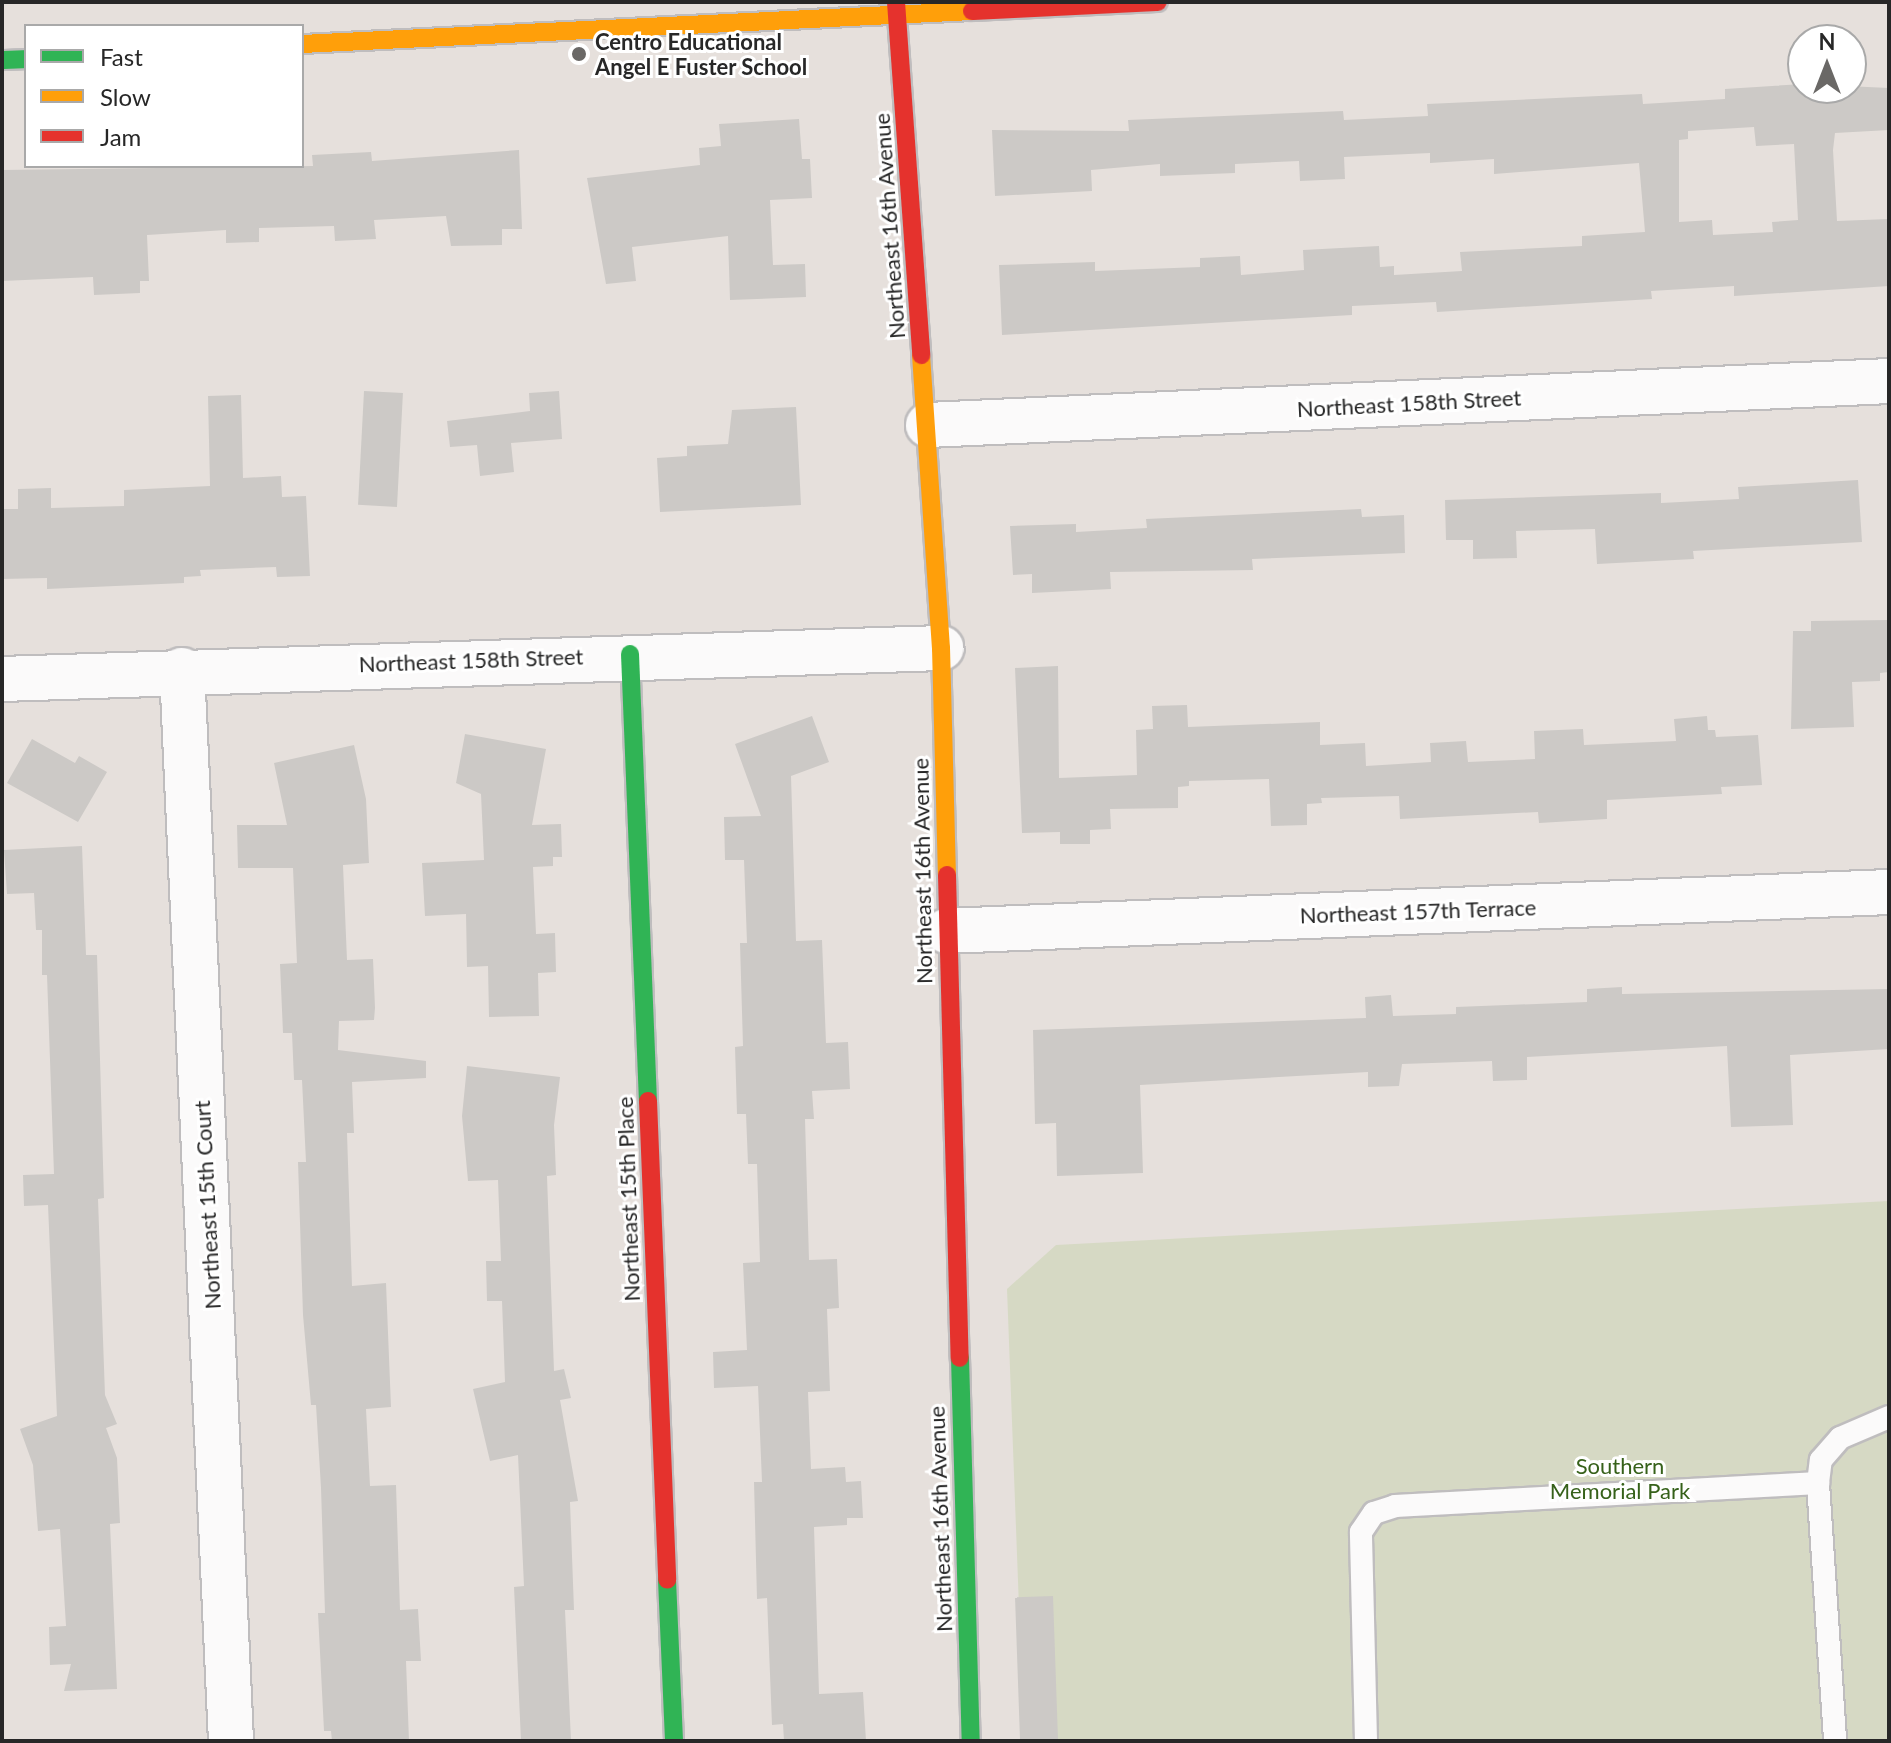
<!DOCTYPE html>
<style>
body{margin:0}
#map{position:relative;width:1891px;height:1743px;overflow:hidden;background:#e6e0dc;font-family:Lato,sans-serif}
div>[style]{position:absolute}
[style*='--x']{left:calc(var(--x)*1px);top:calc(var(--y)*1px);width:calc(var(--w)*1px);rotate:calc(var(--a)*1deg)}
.cemetery>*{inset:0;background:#d6d9c4}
.building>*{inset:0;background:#ccc9c6;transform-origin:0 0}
.roads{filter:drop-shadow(2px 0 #bfbdbe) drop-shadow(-2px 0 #bfbdbe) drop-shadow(0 2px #bfbdbe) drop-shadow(0 -2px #bfbdbe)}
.lane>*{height:22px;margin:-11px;padding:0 11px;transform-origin:11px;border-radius:11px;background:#fbfafa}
.street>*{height:44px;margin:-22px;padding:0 22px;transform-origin:22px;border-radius:22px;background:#fbfafa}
.fast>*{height:18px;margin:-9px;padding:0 9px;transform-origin:9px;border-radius:9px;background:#30b455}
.slow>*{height:18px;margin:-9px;padding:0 9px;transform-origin:9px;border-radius:9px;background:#ff9f0a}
.jam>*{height:18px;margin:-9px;padding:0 9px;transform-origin:9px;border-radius:9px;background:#e5322d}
.dots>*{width:22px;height:22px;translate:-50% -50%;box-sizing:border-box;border:4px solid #fff;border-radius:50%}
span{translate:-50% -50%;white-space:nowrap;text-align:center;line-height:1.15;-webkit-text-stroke:6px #fff;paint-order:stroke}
.poi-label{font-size:22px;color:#272727;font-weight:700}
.left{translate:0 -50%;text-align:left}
.street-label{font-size:22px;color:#272727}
.park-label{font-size:22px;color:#36611a}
.frame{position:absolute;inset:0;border:4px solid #272727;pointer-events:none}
.legend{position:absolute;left:24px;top:24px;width:280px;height:144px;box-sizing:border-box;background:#fff;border:2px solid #a9a9a9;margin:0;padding:10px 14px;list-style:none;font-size:24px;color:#272727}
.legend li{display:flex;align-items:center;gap:16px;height:40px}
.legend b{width:40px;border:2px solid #a9a9a9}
.north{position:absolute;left:1787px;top:24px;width:80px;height:80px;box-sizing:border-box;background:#fff;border:2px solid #a9a9a9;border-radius:50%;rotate:0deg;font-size:22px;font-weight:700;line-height:32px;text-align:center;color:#272727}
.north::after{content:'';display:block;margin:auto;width:28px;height:36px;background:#6a6866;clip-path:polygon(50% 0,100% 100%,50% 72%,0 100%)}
</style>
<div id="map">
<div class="cemetery">
<div style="clip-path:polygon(1889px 1201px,1889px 1741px,1024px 1741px,1007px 1289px,1056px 1245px)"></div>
</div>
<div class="building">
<div style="clip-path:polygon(evenodd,1803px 84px,1889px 88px,1889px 130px,1835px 133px,1833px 150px,1837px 221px,1889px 219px,1889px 286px,1734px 296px,1734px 286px,1651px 291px,1652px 299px,1437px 312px,1436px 302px,1352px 306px,1352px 315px,1002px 335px,999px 265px,1095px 262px,1095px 271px,1200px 267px,1200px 258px,1240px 256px,1241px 275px,1304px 270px,1303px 250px,1379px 246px,1380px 267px,1394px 266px,1394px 275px,1462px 271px,1460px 252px,1582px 246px,1582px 236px,1645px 232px,1639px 163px,1494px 174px,1494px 159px,1430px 163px,1430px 153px,1344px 157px,1345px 179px,1300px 181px,1299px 161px,1235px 164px,1235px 173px,1160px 176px,1160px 164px,1091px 170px,1092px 191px,995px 196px,992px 130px,1129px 131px,1128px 120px,1343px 111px,1344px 120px,1428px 116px,1427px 104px,1642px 94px,1643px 104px,1725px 99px,1725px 89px,1803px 84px,1754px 127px,1756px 146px,1794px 144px,1798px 220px,1772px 222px,1773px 232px,1713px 235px,1712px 220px,1679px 222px,1679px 140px,1688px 139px,1688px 131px,1754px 127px)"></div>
<div style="clip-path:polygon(799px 119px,802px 159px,810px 159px,812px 198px,770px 200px,773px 265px,805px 264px,806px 297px,730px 300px,728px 236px,632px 247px,636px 281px,606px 284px,587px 178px,700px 165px,699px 148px,721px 146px,719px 124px)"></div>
<div style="clip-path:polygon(519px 150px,522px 229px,502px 229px,502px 245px,451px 246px,446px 216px,374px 220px,376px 239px,335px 241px,334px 226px,259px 228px,259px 242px,226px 243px,226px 230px,147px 235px,149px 281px,140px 281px,140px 293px,94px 295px,93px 277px,2px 281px,2px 170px,313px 166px,312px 155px,371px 152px,372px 161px)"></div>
<div style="left:364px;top:391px;width:39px;height:114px;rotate:3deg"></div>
<div style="clip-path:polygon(559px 391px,562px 439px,511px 443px,514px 472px,480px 476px,477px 445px,450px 447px,447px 421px,530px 411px,529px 393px)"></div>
<div style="clip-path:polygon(241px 395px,243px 478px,281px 476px,282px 497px,306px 496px,310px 576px,277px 577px,276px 567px,200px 570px,201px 576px,184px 577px,184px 583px,47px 589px,47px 578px,2px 579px,2px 509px,18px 509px,18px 489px,51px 488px,51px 508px,124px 506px,124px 490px,210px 486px,208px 396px)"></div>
<div style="clip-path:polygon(796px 407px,801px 505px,660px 512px,657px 458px,687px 456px,687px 446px,728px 444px,732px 410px)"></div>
<div style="clip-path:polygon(1858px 480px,1862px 542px,1693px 551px,1694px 559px,1597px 564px,1595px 529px,1516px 531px,1517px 558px,1473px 559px,1473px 540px,1446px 540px,1445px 500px,1661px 493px,1661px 503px,1739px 499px,1738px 487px)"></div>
<div style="clip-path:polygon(1361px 509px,1362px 517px,1404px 515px,1405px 553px,1252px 559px,1253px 570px,1110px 572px,1111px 589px,1032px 593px,1032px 574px,1013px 575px,1010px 526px,1076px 524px,1076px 532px,1147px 528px,1146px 519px)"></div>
<div style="clip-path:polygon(1889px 620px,1889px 672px,1880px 673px,1880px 681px,1852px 682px,1854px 727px,1791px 729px,1793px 631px,1811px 631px,1811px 621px)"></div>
<div style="clip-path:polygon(1058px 666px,1059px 778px,1137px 775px,1136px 730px,1153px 729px,1152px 706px,1187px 705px,1188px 727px,1320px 722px,1320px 745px,1365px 743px,1366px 766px,1431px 762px,1430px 743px,1466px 741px,1468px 762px,1535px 759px,1534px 731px,1583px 729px,1584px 745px,1676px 741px,1674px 719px,1707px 716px,1708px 730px,1715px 730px,1716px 737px,1758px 735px,1762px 785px,1721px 787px,1722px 794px,1607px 800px,1607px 819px,1539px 823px,1538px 812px,1400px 819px,1399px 796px,1321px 798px,1322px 803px,1307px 804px,1307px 825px,1271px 826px,1269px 779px,1189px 781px,1189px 786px,1178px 787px,1178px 808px,1110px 809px,1111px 829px,1090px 830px,1090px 844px,1060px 844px,1060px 832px,1022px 833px,1015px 668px)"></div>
<div style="clip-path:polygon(812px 716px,829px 762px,791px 776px,796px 941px,822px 940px,826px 1043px,848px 1042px,850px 1089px,812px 1091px,814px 1119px,805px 1119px,809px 1260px,837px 1259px,839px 1308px,827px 1309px,830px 1391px,808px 1392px,811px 1469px,845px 1467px,846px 1482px,861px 1481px,863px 1518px,847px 1518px,847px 1525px,814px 1527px,819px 1694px,863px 1692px,866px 1741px,784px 1741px,783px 1724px,772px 1725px,767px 1598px,757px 1599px,754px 1482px,762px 1482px,758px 1386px,714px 1388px,713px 1352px,747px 1350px,743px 1263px,760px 1262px,757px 1164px,748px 1164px,746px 1114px,737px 1114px,735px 1047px,743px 1046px,740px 943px,747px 943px,744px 860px,725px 860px,724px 817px,761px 816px,735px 744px)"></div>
<div style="clip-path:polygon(465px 734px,546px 749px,532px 825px,561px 824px,562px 857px,553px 857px,553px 866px,533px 867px,536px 934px,555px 933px,556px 972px,538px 973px,539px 1016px,489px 1017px,488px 966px,467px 967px,466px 914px,425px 916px,422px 863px,484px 860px,481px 794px,456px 783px)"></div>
<div style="clip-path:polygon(32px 739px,75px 763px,79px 756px,107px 772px,78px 822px,7px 783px)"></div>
<div style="clip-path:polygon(354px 745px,366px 799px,369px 863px,343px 865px,347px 960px,373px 959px,375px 1008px,374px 1020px,339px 1021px,338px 1050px,426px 1061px,426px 1078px,352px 1082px,354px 1133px,347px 1133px,352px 1286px,386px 1283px,391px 1407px,366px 1409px,370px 1486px,396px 1485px,400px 1610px,418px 1609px,421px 1661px,406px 1661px,409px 1741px,332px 1741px,331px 1731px,324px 1731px,318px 1613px,325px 1613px,321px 1488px,316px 1405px,311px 1405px,303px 1315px,298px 1162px,306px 1162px,302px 1080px,294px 1080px,292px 1033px,283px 1033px,280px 964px,297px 963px,293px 868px,238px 868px,237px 825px,287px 825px,274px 763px)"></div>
<div style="clip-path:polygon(82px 846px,86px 955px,97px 955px,104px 1198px,98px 1199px,105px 1395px,117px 1424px,106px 1428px,117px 1458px,120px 1523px,110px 1524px,117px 1689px,64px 1691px,71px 1664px,50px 1665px,49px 1627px,66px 1626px,60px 1529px,38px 1531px,33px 1465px,20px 1429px,57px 1416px,48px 1205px,24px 1206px,23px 1175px,54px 1174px,47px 975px,42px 975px,42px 930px,36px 930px,34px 893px,7px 894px,4px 850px)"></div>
<div style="clip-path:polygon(1622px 987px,1622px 994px,1889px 989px,1889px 1049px,1790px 1055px,1793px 1125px,1731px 1127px,1727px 1046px,1527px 1057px,1527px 1080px,1493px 1081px,1492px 1061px,1402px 1064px,1399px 1086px,1368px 1087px,1368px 1072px,1140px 1085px,1143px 1173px,1057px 1176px,1056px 1123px,1035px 1124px,1033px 1030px,1366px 1018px,1365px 997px,1391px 995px,1393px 1016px,1456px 1014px,1456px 1007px,1587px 1002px,1587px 989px)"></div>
<div style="clip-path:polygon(467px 1066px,560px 1077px,554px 1125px,556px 1175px,547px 1176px,554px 1371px,564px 1369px,571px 1398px,560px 1400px,578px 1501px,570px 1502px,574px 1610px,565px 1610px,571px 1741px,521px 1741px,514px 1587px,524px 1586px,518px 1455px,490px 1461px,473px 1389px,505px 1382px,502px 1301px,487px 1301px,486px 1261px,501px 1261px,498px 1180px,468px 1181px,462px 1116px)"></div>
<div style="left:1053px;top:1596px;width:145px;height:38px;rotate:88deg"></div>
</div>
<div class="roads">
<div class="lane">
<div style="--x:1818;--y:1483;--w:259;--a:86.2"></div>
<div style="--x:1366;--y:1741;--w:209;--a:-91.4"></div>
<div style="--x:1361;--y:1532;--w:23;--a:-56"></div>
<div style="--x:1374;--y:1513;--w:22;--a:-18"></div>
<div style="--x:1395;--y:1506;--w:424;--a:-3.1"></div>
<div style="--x:1818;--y:1483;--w:23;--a:-83"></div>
<div style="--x:1821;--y:1460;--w:29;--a:-49"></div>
<div style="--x:1840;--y:1438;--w:53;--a:-23.2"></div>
</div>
<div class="street">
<div style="--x:928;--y:425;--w:962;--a:-2.62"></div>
<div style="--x:182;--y:670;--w:1072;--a:87.38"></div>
<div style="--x:2;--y:679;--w:940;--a:-1.89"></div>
<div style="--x:946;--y:931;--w:944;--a:-2.37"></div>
</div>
<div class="fast">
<div style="--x:2;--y:60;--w:24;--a:-2"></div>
<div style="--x:630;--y:654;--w:447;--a:87.7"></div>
<div style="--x:960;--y:1358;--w:383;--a:88.4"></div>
<div style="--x:667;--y:1580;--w:161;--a:87.5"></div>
</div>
<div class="slow">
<div style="--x:302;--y:44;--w:671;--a:-2.82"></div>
<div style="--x:921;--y:355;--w:294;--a:86.1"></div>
<div style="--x:941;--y:648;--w:227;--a:88.5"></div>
</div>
<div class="jam">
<div style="--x:896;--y:2;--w:354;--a:85.9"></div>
<div style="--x:972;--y:11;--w:186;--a:-2.8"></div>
<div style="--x:947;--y:875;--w:483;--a:88.5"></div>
<div style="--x:648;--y:1101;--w:479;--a:87.7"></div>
</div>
</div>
<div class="dots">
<div style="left:579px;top:54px;background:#6a6866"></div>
</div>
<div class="poi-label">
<span class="left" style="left:595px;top:54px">Centro Educational<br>Angel E Fuster School</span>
</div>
<div class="street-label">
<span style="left:889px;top:226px;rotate:-94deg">Northeast 16th Avenue</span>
<span style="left:1409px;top:403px;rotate:-3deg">Northeast 158th Street</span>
<span style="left:471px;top:660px;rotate:-2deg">Northeast 158th Street</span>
<span style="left:922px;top:871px;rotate:-91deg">Northeast 16th Avenue</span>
<span style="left:1418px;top:911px;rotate:-2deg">Northeast 157th Terrace</span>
<span style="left:628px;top:1199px;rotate:-92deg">Northeast 15th Place</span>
<span style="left:207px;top:1205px;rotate:-93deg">Northeast 15th Court</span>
<span style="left:940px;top:1519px;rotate:-92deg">Northeast 16th Avenue</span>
</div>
<div class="park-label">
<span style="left:1620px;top:1478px">Southern<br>Memorial Park</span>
</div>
<div class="frame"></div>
<ul class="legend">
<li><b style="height:10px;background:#30b455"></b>Fast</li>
<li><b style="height:10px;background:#ff9f0a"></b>Slow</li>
<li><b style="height:10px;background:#e5322d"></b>Jam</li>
</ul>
<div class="north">N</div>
</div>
